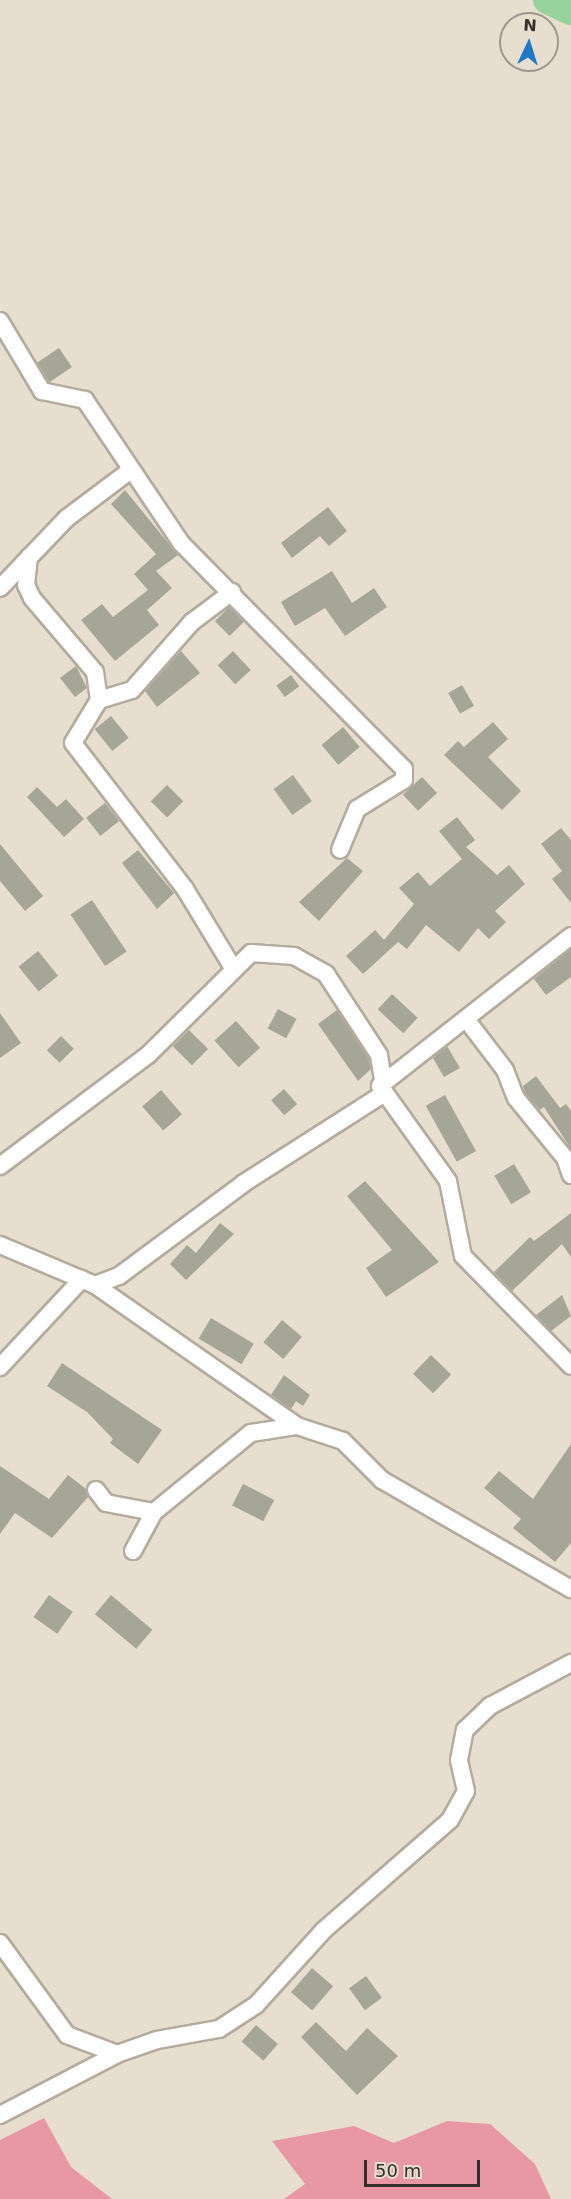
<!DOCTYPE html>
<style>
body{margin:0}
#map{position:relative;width:571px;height:2199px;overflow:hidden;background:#e7ded0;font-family:"DejaVu Sans",sans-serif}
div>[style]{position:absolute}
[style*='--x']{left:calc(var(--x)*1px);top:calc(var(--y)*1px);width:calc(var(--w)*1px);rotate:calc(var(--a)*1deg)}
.green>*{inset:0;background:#e897a4}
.river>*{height:28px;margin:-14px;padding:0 14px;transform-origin:14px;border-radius:14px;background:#97d49c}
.building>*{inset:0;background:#a5a697;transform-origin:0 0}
.roads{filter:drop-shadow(2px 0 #b4ab9e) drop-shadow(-2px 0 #b4ab9e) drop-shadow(0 2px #b4ab9e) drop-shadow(0 -2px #b4ab9e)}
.minor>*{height:16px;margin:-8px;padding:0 8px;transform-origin:8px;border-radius:8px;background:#fff}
span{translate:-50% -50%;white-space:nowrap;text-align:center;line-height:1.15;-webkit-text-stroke:6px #e7ded0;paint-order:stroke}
.north{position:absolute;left:499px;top:12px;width:60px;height:60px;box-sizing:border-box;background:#e7ded0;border:2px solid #9f988e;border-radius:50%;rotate:4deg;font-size:16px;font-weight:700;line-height:24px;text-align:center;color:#332f2a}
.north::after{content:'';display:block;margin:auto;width:21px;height:27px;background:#1e78c6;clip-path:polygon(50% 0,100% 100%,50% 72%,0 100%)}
.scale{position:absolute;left:364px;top:2160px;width:116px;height:27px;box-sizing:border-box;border:3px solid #332f2a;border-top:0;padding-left:8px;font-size:18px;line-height:21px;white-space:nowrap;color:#332f2a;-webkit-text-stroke:4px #e7ded0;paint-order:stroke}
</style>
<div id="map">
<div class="green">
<div style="clip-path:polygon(44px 2118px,71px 2167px,112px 2199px,0 2199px,0 2140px)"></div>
<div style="clip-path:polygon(447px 2121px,490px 2124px,535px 2164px,551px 2199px,284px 2199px,305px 2184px,272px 2141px,354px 2126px,394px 2143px)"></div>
</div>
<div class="river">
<div style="--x:547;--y:0;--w:26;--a:25"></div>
</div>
<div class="building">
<div style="left:59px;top:348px;width:23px;height:27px;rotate:56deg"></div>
<div style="clip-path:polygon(125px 490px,178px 555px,156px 571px,172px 588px,147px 610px,159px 625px,115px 661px,81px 620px,102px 604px,113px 617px,148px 590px,134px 574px,156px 554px,111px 504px)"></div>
<div style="clip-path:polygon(328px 507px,347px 531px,329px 546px,320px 536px,292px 558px,281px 543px)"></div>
<div style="clip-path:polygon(332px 571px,352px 603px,374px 588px,387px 607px,345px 636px,325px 608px,295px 626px,281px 602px)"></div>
<div style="left:229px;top:607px;width:21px;height:20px;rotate:45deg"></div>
<div style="clip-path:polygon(181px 651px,200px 673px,157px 707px,145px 691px)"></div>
<div style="left:233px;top:651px;width:26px;height:21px;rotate:47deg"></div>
<div style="clip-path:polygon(76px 666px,87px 688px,75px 697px,60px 678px)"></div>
<div style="left:291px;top:675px;width:14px;height:18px;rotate:54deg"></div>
<div style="left:462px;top:685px;width:24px;height:16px;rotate:60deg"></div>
<div style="left:111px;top:716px;width:28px;height:21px;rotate:51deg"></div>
<div style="clip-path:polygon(493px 722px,508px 739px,488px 757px,521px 791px,502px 810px,444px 755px,458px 741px,464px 747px)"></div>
<div style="left:343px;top:727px;width:26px;height:28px;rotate:50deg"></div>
<div style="left:293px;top:775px;width:32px;height:24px;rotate:54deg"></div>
<div style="left:422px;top:777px;width:22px;height:26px;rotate:47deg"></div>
<div style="left:167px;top:785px;width:23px;height:23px;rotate:45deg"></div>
<div style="clip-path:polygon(37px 787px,57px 807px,66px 799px,84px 819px,64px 837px,27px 797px)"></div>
<div style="left:105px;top:803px;width:23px;height:24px;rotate:52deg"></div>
<div style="clip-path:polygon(457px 817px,475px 840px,466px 847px,497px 875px,509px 865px,525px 884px,495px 911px,506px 922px,489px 939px,478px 928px,459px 952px,426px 925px,407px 949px,398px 942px,363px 974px,346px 956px,375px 930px,384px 940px,414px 904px,399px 888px,418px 872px,430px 886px,462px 859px,439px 831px)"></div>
<div style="clip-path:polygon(561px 828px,571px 840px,571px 903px,552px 879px,562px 871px,541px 844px)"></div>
<div style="clip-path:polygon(0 844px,43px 896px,25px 911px,0 881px)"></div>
<div style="clip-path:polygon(138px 850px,174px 893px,157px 909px,122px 863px)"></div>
<div style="clip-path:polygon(347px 858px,363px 871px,319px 921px,299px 902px)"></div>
<div style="left:92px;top:900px;width:62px;height:26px;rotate:56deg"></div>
<div style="clip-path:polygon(571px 949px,571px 977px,546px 995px,534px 979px)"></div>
<div style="left:38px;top:951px;width:32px;height:25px;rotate:51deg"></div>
<div style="left:392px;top:994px;width:35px;height:21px;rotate:43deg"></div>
<div style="left:278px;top:1009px;width:21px;height:22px;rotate:28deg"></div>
<div style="clip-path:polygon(337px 1010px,369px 1059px,371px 1069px,358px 1081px,318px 1024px)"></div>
<div style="clip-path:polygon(0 1013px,21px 1043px,0 1058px)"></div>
<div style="left:236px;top:1021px;width:36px;height:29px;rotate:48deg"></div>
<div style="left:189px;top:1030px;width:27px;height:23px;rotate:45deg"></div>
<div style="left:61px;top:1036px;width:18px;height:20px;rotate:45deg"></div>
<div style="clip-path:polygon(447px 1046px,460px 1068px,444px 1077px,433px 1058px)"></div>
<div style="clip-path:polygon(536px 1076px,560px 1108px,566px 1104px,571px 1111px,571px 1149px,544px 1107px,540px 1110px,525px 1093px,523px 1086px)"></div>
<div style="left:284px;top:1089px;width:20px;height:17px;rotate:49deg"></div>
<div style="left:161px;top:1090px;width:32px;height:25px;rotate:49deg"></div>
<div style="left:445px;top:1095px;width:64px;height:22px;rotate:61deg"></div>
<div style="left:514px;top:1164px;width:33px;height:23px;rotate:59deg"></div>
<div style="clip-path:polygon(365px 1181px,439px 1262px,386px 1297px,366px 1268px,392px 1250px,347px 1196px)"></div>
<div style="clip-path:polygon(571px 1213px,571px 1257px,562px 1244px,512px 1291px,494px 1272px,530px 1237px,534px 1241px)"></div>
<div style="clip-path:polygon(220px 1223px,234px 1234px,186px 1280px,170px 1264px,187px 1245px,196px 1253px)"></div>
<div style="clip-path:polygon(562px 1295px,571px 1316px,551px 1331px,536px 1315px)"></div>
<div style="left:211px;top:1318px;width:50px;height:24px;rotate:31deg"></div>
<div style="left:282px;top:1320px;width:26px;height:29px;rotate:40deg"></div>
<div style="left:431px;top:1355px;width:28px;height:26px;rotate:44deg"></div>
<div style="clip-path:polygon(62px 1363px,162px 1430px,138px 1464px,110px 1443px,113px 1439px,87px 1412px,47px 1386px)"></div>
<div style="clip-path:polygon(284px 1375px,310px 1395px,303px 1406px,296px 1401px,291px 1409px,271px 1395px)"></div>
<div style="clip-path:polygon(571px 1444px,571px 1543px,555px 1562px,513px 1528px,521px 1519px,484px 1488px,499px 1471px,533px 1499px)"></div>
<div style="clip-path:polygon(0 1466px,49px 1499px,68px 1475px,86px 1489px,88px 1497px,52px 1538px,15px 1513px,0 1534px)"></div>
<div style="left:243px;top:1484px;width:35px;height:24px;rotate:27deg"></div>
<div style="left:49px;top:1595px;width:29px;height:27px;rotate:35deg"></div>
<div style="left:111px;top:1595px;width:54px;height:25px;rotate:40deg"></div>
<div style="left:312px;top:1968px;width:28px;height:32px;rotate:41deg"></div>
<div style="left:366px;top:1976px;width:27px;height:21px;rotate:54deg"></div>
<div style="clip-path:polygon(316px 2022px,346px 2051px,367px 2028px,398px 2056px,357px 2095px,301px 2037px)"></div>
<div style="left:256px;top:2025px;width:29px;height:22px;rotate:41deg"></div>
</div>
<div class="roads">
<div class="minor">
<div style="--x:0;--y:321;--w:82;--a:59"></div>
<div style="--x:42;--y:391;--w:44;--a:11.8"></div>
<div style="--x:85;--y:400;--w:172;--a:56.1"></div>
<div style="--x:181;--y:543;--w:317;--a:45.4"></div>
<div style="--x:404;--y:769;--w:11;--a:90"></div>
<div style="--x:404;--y:780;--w:55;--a:148.3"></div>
<div style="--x:357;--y:809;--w:44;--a:112.5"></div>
<div style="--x:29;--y:557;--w:28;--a:96"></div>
<div style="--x:26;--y:585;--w:14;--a:65"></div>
<div style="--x:32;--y:598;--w:97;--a:49.6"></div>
<div style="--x:95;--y:672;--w:28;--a:82"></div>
<div style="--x:99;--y:700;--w:50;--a:121.2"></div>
<div style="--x:73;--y:743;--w:184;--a:52.5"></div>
<div style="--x:185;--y:889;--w:92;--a:58.7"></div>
<div style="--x:0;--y:588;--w:97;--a:-46.3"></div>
<div style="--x:67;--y:518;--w:80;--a:-36.9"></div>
<div style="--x:99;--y:700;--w:34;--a:-17"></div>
<div style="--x:132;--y:690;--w:91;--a:-48.6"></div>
<div style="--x:192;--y:622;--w:50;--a:-36.9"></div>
<div style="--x:571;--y:936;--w:243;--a:141.9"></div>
<div style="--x:380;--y:1086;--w:117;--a:54.4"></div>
<div style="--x:448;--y:1181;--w:76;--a:78.7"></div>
<div style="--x:463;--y:1256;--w:154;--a:45.5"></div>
<div style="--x:466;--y:1019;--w:64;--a:52.6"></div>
<div style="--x:505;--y:1070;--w:30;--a:69"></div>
<div style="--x:516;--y:1098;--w:77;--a:50.8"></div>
<div style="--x:565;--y:1158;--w:18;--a:71"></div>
<div style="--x:0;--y:1166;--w:185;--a:-36.9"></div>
<div style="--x:148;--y:1055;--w:145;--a:-44.7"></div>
<div style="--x:251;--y:953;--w:43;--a:4"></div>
<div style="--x:294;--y:956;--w:37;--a:29"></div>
<div style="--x:326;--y:974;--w:97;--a:56.8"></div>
<div style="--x:379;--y:1055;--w:26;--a:81"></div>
<div style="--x:0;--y:1245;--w:103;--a:22.8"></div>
<div style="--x:95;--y:1285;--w:246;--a:34.9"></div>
<div style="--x:297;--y:1426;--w:48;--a:18.1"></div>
<div style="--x:343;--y:1441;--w:55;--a:45"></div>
<div style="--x:382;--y:1480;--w:218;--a:30"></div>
<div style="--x:95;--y:1285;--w:26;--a:-21"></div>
<div style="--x:119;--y:1276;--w:156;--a:-36.6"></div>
<div style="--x:244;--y:1183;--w:165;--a:-32.6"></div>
<div style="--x:0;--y:1367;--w:120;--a:-47"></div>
<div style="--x:96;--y:1490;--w:16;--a:52"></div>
<div style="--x:106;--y:1503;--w:49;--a:10.6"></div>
<div style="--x:133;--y:1551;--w:44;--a:-61.7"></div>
<div style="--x:154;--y:1512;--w:125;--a:-39.2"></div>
<div style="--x:251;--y:1433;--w:47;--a:-8.7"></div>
<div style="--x:0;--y:1943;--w:114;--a:53.9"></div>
<div style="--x:67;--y:2035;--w:53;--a:20.8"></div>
<div style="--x:0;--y:2115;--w:132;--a:-27.5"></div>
<div style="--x:117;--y:2054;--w:42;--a:-19.3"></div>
<div style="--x:157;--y:2040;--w:63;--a:-10.1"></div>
<div style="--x:219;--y:2029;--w:44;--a:-33"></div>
<div style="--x:256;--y:2005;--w:101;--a:-47.8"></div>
<div style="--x:324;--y:1930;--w:167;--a:-41.1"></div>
<div style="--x:450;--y:1820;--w:33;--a:-61"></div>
<div style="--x:466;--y:1791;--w:32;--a:-103"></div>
<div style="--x:459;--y:1760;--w:31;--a:-79"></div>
<div style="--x:465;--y:1730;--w:35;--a:-44"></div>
<div style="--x:490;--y:1706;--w:92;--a:-28"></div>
</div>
</div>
<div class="north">N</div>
<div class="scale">50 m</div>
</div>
